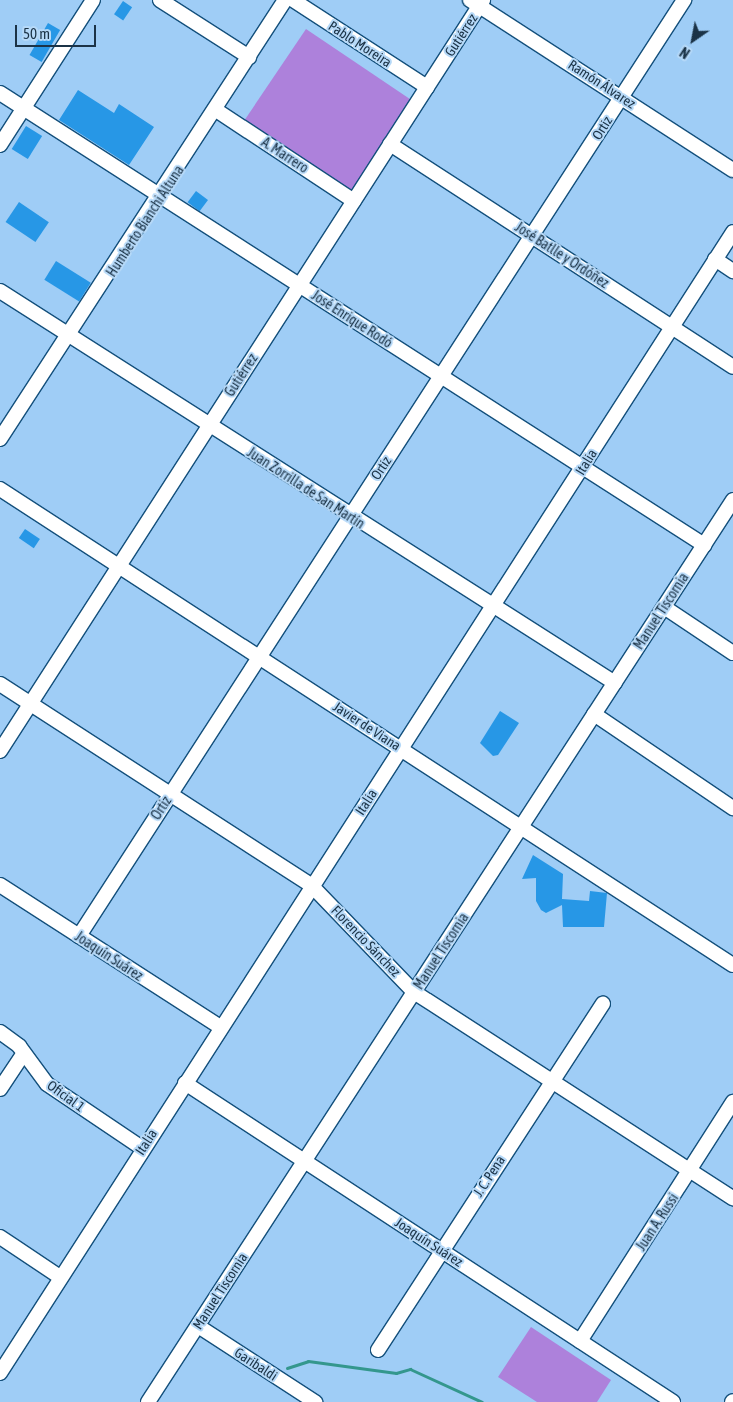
<!DOCTYPE html>
<meta charset="utf-8">
<style>
body{margin:0}
#map{position:relative;width:733px;height:1402px;overflow:hidden;background:#9fcdf6;font-family:"Asap Condensed",sans-serif}
div>[style]{position:absolute}
[style*='--x']{left:calc(var(--x)*1px);top:calc(var(--y)*1px);width:calc(var(--w)*1px);rotate:calc(var(--a)*1deg)}
.green>*{inset:0;background:#ad81db;transform-origin:0 0}
.stream>*{height:3px;margin:-1.5px;padding:0 1.5px;transform-origin:1.5px;border-radius:1.5px;background:#34978d}
.building>*{inset:0;background:#2797e6;transform-origin:0 0}
.roads{filter:drop-shadow(1px 0 #14507c) drop-shadow(-1px 0 #14507c) drop-shadow(0 1px #14507c) drop-shadow(0 -1px #14507c)}
.minor>*{height:14px;margin:-7px;padding:0 7px;transform-origin:7px;border-radius:7px;background:#fff}
span{translate:-50% -50%;white-space:nowrap;text-align:center;line-height:1.15;-webkit-text-stroke:4px #b6d9f8;paint-order:stroke}
.street-label{font-size:14px;color:#1b3347}
.north{position:absolute;left:668px;top:15px;width:50px;height:50px;-webkit-text-stroke:4px #b6d9f8;paint-order:stroke;rotate:213deg;font-size:14px;font-weight:700;line-height:20px;text-align:center;color:#1b3347}
.north::after{content:'';display:block;margin:auto;width:18px;height:22px;background:#1b3347;clip-path:polygon(50% 0,100% 100%,50% 72%,0 100%)}
.scale{position:absolute;left:15px;top:25px;width:81px;height:22px;box-sizing:border-box;border:2px solid #1b3347;border-top:0;padding-left:6px;font-size:15px;line-height:18px;white-space:nowrap;color:#1b3347;-webkit-text-stroke:4px #b6d9f8;paint-order:stroke}
</style>
<div id="map">
<div class="green">
<div style="left:306px;top:29px;width:128px;height:110px;rotate:34deg"></div>
<div style="clip-path:polygon(531px 1327px,611px 1380px,597px 1402px,537px 1402px,498px 1377px)"></div>
</div>
<div class="stream">
<div style="--x:287;--y:1368;--w:22;--a:-18"></div>
<div style="--x:308;--y:1361;--w:89;--a:7.8"></div>
<div style="--x:396;--y:1373;--w:15;--a:-16"></div>
<div style="--x:410;--y:1369;--w:79;--a:24.6"></div>
</div>
<div class="building">
<div style="left:123px;top:1px;width:11px;height:16px;rotate:34deg"></div>
<div style="left:48px;top:23px;width:14px;height:37px;rotate:30deg"></div>
<div style="clip-path:polygon(78px 90px,114px 113px,119px 104px,154px 127px,129px 165px,59px 120px)"></div>
<div style="left:26px;top:126px;width:19px;height:27px;rotate:32deg"></div>
<div style="left:196px;top:191px;width:15px;height:14px;rotate:37deg"></div>
<div style="left:19px;top:202px;width:36px;height:24px;rotate:34deg"></div>
<div style="left:56px;top:261px;width:41px;height:22px;rotate:32deg"></div>
<div style="left:25px;top:529px;width:18px;height:11px;rotate:34deg"></div>
<div style="clip-path:polygon(500px 711px,519px 723px,498px 755px,493px 756px,480px 743px)"></div>
<div style="clip-path:polygon(533px 855px,563px 874px,562px 899px,589px 901px,590px 891px,607px 893px,604px 927px,563px 927px,562px 905px,546px 913px,541px 910px,536px 901px,536px 878px,522px 879px)"></div>
</div>
<div class="roads">
<div class="minor">
<div style="--x:160;--y:0;--w:106;--a:32.6"></div>
<div style="--x:293;--y:0;--w:160;--a:33"></div>
<div style="--x:470;--y:0;--w:313;--a:32.9"></div>
<div style="--x:0;--y:93;--w:837;--a:32.7"></div>
<div style="--x:216;--y:110;--w:165;--a:33.4"></div>
<div style="--x:390;--y:144;--w:409;--a:33"></div>
<div style="--x:0;--y:145;--w:172;--a:-57.3"></div>
<div style="--x:715;--y:259;--w:22;--a:34"></div>
<div style="--x:0;--y:291;--w:729;--a:32.51"></div>
<div style="--x:0;--y:439;--w:523;--a:-57.01"></div>
<div style="--x:0;--y:489;--w:874;--a:33"></div>
<div style="--x:664;--y:607;--w:83;--a:33.7"></div>
<div style="--x:0;--y:684;--w:370;--a:32.9"></div>
<div style="--x:311;--y:885;--w:149;--a:46.1"></div>
<div style="--x:414;--y:992;--w:380;--a:32.9"></div>
<div style="--x:594;--y:714;--w:168;--a:34.1"></div>
<div style="--x:0;--y:751;--w:893;--a:-57.25"></div>
<div style="--x:0;--y:885;--w:260;--a:32.8"></div>
<div style="--x:79;--y:936;--w:1115;--a:-57.12"></div>
<div style="--x:0;--y:1032;--w:24;--a:36"></div>
<div style="--x:19;--y:1046;--w:47;--a:53.6"></div>
<div style="--x:47;--y:1084;--w:115;--a:34"></div>
<div style="--x:185;--y:1083;--w:583;--a:33.17"></div>
<div style="--x:0;--y:1089;--w:43;--a:-56.3"></div>
<div style="--x:0;--y:1237;--w:72;--a:33.7"></div>
<div style="--x:198;--y:1326;--w:140;--a:33"></div>
<div style="--x:580;--y:1341;--w:284;--a:-57.4"></div>
<div style="--x:378;--y:1350;--w:413;--a:-57"></div>
<div style="--x:0;--y:1373;--w:1356;--a:-57.28"></div>
<div style="--x:148;--y:1402;--w:1075;--a:-57.03"></div>
<div style="--x:732;--y:1402;--w:1;--a:-45"></div>
</div>
</div>
<div class="street-label">
<span style="left:461px;top:35px;rotate:-57deg">Gutiérrez</span>
<span style="left:360px;top:44px;rotate:33deg">Pablo Moreira</span>
<span style="left:602px;top:84px;rotate:33deg">Ramón Álvarez</span>
<span style="left:602px;top:128px;rotate:-58deg">Ortiz</span>
<span style="left:285px;top:155px;rotate:33deg">A. Marrero</span>
<span style="left:145px;top:221px;rotate:-57deg">Humberto Bianchi Altuna</span>
<span style="left:562px;top:255px;rotate:33deg">José Batlle y Ordóñez</span>
<span style="left:352px;top:319px;rotate:33deg">José Enrique Rodó</span>
<span style="left:241px;top:375px;rotate:-57deg">Gutiérrez</span>
<span style="left:586px;top:462px;rotate:-58deg">Italia</span>
<span style="left:381px;top:468px;rotate:-56deg">Ortiz</span>
<span style="left:306px;top:488px;rotate:33deg">Juan Zorrilla de San Martín</span>
<span style="left:661px;top:611px;rotate:-57deg">Manuel Tiscornia</span>
<span style="left:367px;top:726px;rotate:33deg">Javier de Viana</span>
<span style="left:366px;top:802px;rotate:-57deg">Italia</span>
<span style="left:161px;top:808px;rotate:-57deg">Ortiz</span>
<span style="left:366px;top:941px;rotate:46deg">Florencio Sánchez</span>
<span style="left:441px;top:951px;rotate:-57deg">Manuel Tiscornia</span>
<span style="left:109px;top:956px;rotate:33deg">Joaquín Suárez</span>
<span style="left:66px;top:1096px;rotate:36deg">Oficial 1</span>
<span style="left:146px;top:1142px;rotate:-57deg">Italia</span>
<span style="left:489px;top:1176px;rotate:-57deg">J. C. Pena</span>
<span style="left:657px;top:1222px;rotate:-57deg">Juan A. Russi</span>
<span style="left:429px;top:1242px;rotate:33deg">Joaquín Suárez</span>
<span style="left:220px;top:1291px;rotate:-57deg">Manuel Tiscornia</span>
<span style="left:256px;top:1364px;rotate:33deg">Garibaldi</span>
</div>
<div class="north">N</div>
<div class="scale">50 m</div>
</div>
